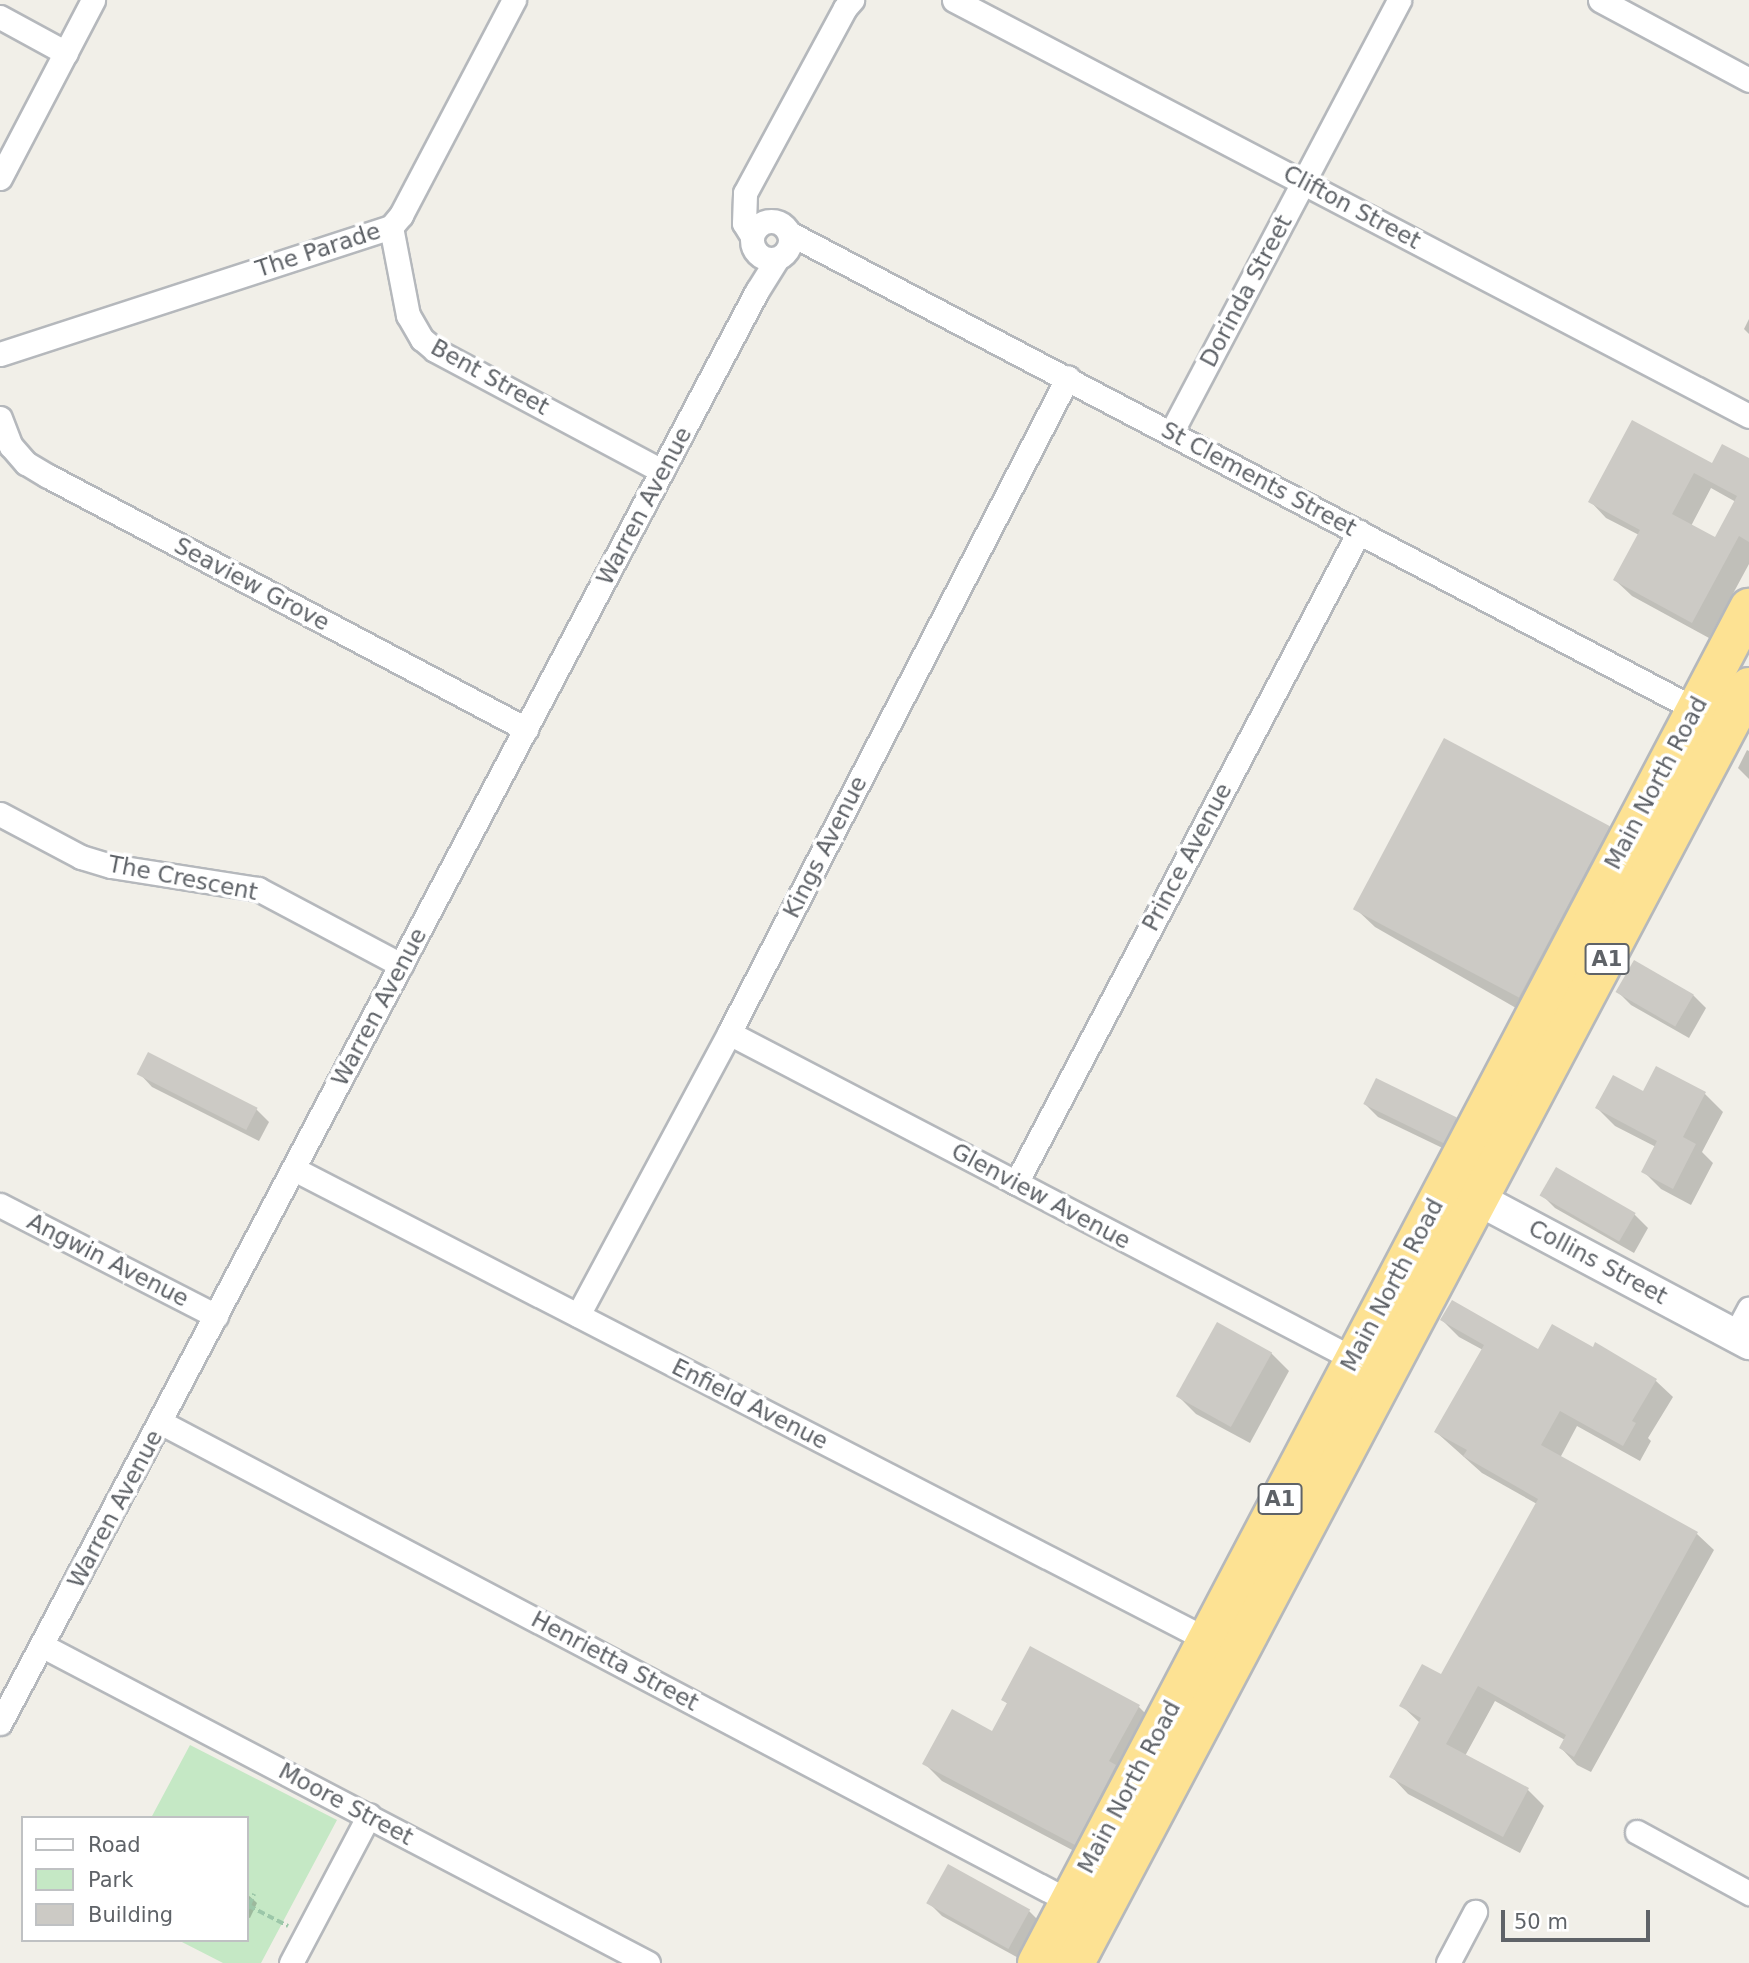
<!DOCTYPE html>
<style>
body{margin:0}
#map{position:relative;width:1749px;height:1963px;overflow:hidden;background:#f1efe8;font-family:"DejaVu Sans",sans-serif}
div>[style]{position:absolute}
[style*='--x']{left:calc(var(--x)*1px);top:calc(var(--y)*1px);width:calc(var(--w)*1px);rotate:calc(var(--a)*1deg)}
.green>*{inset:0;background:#c5e8c5}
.shadow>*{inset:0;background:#0003}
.building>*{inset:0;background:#cccac5;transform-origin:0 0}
.path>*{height:3.5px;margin-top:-1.75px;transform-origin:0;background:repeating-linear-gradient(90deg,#9cc7a9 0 7px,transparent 0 10.5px)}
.roads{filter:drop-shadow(2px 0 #b5b8bc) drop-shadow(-2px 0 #b5b8bc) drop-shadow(0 2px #b5b8bc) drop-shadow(0 -2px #b5b8bc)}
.street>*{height:23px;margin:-11.5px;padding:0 11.5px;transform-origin:11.5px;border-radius:11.5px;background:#fff}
.street>.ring{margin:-11.5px;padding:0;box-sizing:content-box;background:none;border:23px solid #fff;border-radius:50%}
.secondary>*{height:32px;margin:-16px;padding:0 16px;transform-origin:16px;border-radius:16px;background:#fff}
.highway>*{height:38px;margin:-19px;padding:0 19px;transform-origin:19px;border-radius:19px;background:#fde293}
span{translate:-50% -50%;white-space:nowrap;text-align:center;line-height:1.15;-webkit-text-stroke:7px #fff;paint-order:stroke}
.shield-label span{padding:2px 5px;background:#fff;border:2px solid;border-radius:5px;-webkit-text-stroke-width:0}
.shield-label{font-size:21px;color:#5f6368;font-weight:700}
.street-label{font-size:23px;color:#5f6368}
.legend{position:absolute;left:21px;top:1816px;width:228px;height:126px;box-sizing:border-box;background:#fff;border:2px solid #bfc1c3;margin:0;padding:9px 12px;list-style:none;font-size:21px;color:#5f6368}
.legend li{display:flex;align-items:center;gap:14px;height:35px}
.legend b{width:35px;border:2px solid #bfc1c3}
.scale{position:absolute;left:1501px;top:1910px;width:149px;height:32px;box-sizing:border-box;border:4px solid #5f6368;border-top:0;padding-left:9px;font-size:21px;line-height:24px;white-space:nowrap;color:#5f6368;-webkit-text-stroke:5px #fff;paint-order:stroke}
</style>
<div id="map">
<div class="green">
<div style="clip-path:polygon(190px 1745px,337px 1820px,261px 1963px,223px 1963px,178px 1940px,247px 1940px,247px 1818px,151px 1818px)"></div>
</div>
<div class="shadow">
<div style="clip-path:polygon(1749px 319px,1749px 334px,1744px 329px)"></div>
<div style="clip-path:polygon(evenodd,1749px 460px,1749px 564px,1709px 638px,1632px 596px,1615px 580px,1639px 535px,1606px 518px,1590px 501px,1712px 465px,1749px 460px,1711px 488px,1736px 502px,1716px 540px,1691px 526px,1711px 488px)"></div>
<div style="clip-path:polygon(1747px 750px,1749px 751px,1749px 779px,1738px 768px)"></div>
<div style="clip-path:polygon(1609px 827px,1627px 845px,1535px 1019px,1375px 927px,1357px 910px)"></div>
<div style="clip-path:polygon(1618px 992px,1693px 995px,1706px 1008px,1689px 1038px,1631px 1005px)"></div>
<div style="clip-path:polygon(1657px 1068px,1705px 1094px,1723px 1112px,1702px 1152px,1713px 1163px,1691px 1205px,1661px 1189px,1643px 1171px,1656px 1147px,1615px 1126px,1597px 1108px,1644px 1093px)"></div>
<div style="clip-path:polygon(139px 1073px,256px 1109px,269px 1122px,259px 1141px,152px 1087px)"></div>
<div style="clip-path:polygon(1365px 1104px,1456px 1119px,1469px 1132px,1457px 1155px,1378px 1117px)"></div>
<div style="clip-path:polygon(1556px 1170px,1635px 1215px,1648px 1228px,1634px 1253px,1555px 1208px,1542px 1195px)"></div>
<div style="clip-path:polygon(1442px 1320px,1539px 1351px,1593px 1349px,1596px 1345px,1656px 1381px,1673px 1397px,1648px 1438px,1651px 1441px,1640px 1461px,1577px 1426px,1560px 1458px,1697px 1534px,1714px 1550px,1591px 1772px,1577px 1765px,1561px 1748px,1565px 1740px,1495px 1701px,1465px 1756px,1528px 1790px,1544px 1806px,1520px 1853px,1408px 1794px,1392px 1777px,1420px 1723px,1401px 1705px,1441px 1677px,1537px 1504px,1482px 1473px,1436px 1432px,1483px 1350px,1459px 1337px)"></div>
<div style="clip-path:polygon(1271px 1353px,1289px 1371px,1250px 1443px,1196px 1414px,1179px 1397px)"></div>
<div style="clip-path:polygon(1003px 1700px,1139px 1707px,1156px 1724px,1093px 1861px,942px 1781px,925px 1764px,993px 1733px,1008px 1704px)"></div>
<div style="clip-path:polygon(247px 1894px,257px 1903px,250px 1918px,247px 1917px)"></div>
<div style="clip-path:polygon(929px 1903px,1029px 1911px,1042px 1924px,1022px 1960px,942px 1916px)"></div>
</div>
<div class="building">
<div style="clip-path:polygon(evenodd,1632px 420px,1712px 463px,1722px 444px,1749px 458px,1749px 542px,1739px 536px,1692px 623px,1613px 580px,1640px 530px,1588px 502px,1632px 420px,1694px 473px,1737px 496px,1715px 537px,1672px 514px,1694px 473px)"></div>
<div style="left:1444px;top:738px;width:188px;height:194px;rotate:28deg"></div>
<div style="left:1634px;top:960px;width:69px;height:37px;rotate:30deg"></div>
<div style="left:148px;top:1052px;width:123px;height:25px;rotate:27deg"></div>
<div style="clip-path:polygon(1656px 1066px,1706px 1092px,1683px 1137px,1696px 1144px,1673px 1189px,1641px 1172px,1657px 1141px,1595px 1108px,1613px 1075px,1643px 1091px)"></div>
<div style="left:1376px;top:1078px;width:90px;height:29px;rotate:26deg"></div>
<div style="left:1556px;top:1167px;width:92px;height:33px;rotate:30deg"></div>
<div style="clip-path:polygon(1452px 1300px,1538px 1349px,1552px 1324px,1593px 1347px,1595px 1342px,1657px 1379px,1632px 1421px,1636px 1423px,1623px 1446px,1560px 1411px,1541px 1445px,1698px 1532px,1574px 1757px,1559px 1748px,1566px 1735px,1478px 1686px,1446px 1744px,1529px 1788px,1503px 1837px,1389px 1777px,1421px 1718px,1399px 1706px,1422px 1664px,1441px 1674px,1538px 1499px,1463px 1456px,1467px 1450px,1434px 1432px,1484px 1345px,1440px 1320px)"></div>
<div style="left:1217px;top:1322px;width:63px;height:85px;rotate:29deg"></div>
<div style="clip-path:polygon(1030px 1646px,1140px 1705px,1109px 1761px,1116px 1765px,1075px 1845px,922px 1764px,952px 1709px,992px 1731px,1007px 1703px,1001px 1700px)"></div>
<div style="left:948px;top:1864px;width:94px;height:45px;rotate:29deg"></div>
</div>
<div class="path">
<div style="--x:249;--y:1905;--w:12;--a:-66"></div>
<div style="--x:247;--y:1909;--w:4;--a:-56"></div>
<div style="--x:249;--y:1906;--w:44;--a:27.1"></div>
</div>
<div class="roads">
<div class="street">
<div style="--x:954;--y:0;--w:897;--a:27.62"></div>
<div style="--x:1600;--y:0;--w:169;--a:28.2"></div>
<div style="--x:0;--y:17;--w:75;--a:28.6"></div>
<div style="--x:0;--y:178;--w:201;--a:-62.4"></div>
<div class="ring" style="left:752px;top:221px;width:15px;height:15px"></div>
<div style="--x:391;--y:227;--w:90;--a:79.1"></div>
<div style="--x:408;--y:315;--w:28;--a:60"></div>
<div style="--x:422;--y:339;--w:17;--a:40"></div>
<div style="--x:435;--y:350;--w:257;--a:28.1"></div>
<div style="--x:789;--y:233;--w:1023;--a:27.72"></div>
<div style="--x:752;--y:236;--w:15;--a:-122"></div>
<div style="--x:744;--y:223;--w:30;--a:-88"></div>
<div style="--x:745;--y:193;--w:210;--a:-61.6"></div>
<div style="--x:845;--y:8;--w:11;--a:-49"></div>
<div style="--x:0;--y:354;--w:411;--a:-18"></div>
<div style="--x:391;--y:227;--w:16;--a:-50"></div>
<div style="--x:401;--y:215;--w:243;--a:-62.3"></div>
<div style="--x:0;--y:418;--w:30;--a:69"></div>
<div style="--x:11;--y:446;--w:23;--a:49"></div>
<div style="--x:26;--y:463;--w:26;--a:31"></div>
<div style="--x:48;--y:476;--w:541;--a:27.89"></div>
<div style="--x:1171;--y:433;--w:489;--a:-62.2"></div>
<div style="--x:0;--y:814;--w:92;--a:28"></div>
<div style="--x:81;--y:857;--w:31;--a:17"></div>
<div style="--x:111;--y:866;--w:149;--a:8.9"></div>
<div style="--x:258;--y:889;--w:162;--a:28"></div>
<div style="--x:729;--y:1033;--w:705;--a:27.55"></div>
<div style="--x:294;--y:1169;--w:1026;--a:27.26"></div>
<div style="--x:1016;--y:1183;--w:736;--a:-62.22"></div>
<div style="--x:0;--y:1205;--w:243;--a:27.2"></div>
<div style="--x:578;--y:1315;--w:320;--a:-61.8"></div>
<div style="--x:729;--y:1033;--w:738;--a:-62.67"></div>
<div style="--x:1735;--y:1335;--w:30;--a:-62"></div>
<div style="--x:160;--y:1422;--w:1027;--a:27.79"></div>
<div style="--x:43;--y:1646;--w:683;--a:27.65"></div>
<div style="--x:0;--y:1723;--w:1620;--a:-62.14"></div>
<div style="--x:757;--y:291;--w:38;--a:-58"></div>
<div style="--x:1637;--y:1832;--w:128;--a:28.6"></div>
<div style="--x:291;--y:1963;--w:167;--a:-62.2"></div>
<div style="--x:1448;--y:1963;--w:58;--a:-62.1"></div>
</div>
<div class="secondary">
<div style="--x:1480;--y:1200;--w:305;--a:28"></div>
</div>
<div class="highway">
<div style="--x:1037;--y:1963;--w:1531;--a:-62.28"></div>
<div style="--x:1075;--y:1963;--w:1443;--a:-62.16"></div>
</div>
</div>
<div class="shield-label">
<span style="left:1607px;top:959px">A1</span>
<span style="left:1280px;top:1499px">A1</span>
</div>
<div class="street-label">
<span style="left:1352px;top:207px;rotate:28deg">Clifton Street</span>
<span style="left:318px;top:250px;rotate:-18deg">The Parade</span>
<span style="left:1246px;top:291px;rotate:-62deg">Dorinda Street</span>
<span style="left:490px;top:377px;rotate:29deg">Bent Street</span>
<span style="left:1259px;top:479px;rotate:28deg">St Clements Street</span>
<span style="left:644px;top:506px;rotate:-62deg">Warren Avenue</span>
<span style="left:252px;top:584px;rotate:28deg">Seaview Grove</span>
<span style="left:1656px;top:783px;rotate:-62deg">Main North Road</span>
<span style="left:825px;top:847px;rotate:-63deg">Kings Avenue</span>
<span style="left:1187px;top:857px;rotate:-62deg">Prince Avenue</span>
<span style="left:183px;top:878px;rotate:11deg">The Crescent</span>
<span style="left:379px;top:1007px;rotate:-62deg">Warren Avenue</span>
<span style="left:1041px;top:1196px;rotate:28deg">Glenview Avenue</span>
<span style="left:108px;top:1260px;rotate:27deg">Angwin Avenue</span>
<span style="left:1598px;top:1262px;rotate:28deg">Collins Street</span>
<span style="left:1392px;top:1285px;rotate:-62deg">Main North Road</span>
<span style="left:750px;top:1404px;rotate:27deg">Enfield Avenue</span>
<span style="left:115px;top:1509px;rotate:-62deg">Warren Avenue</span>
<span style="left:615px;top:1661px;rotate:28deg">Henrietta Street</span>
<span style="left:1129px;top:1787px;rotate:-62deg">Main North Road</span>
<span style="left:346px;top:1804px;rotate:28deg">Moore Street</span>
</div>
<ul class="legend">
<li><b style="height:9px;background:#fff"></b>Road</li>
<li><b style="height:19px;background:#c5e8c5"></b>Park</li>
<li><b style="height:19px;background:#cccac5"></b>Building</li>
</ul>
<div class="scale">50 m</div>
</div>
